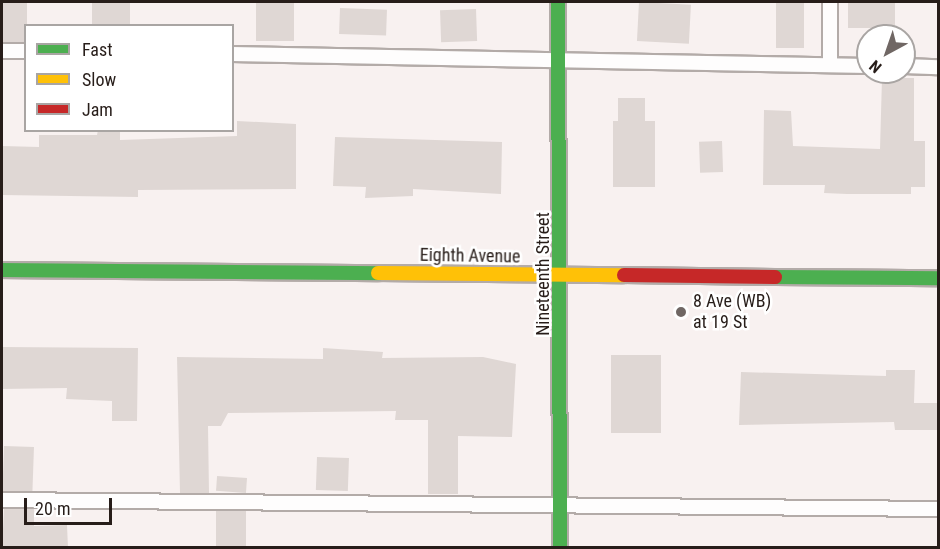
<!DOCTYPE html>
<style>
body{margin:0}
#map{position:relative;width:940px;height:549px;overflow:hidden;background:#f8f1f0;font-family:"Roboto Condensed",sans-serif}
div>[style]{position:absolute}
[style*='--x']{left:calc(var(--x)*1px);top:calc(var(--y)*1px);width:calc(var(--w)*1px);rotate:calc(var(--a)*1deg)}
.building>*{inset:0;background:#dfd7d4;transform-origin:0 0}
.roads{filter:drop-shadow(2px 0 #b3aba8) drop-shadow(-2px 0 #b3aba8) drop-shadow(0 2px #b3aba8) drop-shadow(0 -2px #b3aba8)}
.lane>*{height:14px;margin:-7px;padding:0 7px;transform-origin:7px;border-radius:7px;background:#fefdfd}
.fast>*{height:14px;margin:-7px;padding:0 7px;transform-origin:7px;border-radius:7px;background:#4caf50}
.slow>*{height:14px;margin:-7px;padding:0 7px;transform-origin:7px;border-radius:7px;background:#ffc107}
.jam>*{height:14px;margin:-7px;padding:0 7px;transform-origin:7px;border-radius:7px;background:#c62828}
.dots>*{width:16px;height:16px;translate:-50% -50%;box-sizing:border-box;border:3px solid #fff;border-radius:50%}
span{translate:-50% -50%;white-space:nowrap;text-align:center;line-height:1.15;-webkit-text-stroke:5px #fff;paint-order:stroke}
.street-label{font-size:18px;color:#271d19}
.poi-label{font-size:18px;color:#271d19}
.left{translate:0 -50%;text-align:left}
.frame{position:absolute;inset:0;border:3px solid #271d19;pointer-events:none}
.legend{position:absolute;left:24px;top:24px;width:210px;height:108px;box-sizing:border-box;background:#fff;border:2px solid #a9a5a3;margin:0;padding:8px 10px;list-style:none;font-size:18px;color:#271d19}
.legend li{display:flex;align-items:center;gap:12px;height:30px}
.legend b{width:30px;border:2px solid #a9a5a3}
.north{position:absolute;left:856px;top:24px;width:60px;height:60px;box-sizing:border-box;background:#fff;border:2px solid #a9a5a3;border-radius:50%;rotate:220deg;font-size:16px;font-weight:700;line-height:24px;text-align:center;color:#271d19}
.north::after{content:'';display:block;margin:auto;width:21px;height:27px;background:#706764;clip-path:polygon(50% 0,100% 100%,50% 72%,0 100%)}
.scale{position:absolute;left:24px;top:498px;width:88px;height:27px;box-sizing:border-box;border:3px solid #271d19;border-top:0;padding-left:8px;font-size:18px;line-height:21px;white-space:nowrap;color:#271d19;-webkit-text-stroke:4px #fff;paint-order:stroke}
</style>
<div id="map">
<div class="building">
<div style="left:2px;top:2px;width:25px;height:40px"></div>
<div style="left:92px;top:2px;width:38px;height:24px"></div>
<div style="left:294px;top:2px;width:39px;height:38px;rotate:90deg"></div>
<div style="left:639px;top:2px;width:52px;height:39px;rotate:3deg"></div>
<div style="left:776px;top:2px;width:28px;height:46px"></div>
<div style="left:848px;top:2px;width:47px;height:26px"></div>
<div style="left:340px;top:8px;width:47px;height:26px;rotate:2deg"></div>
<div style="left:476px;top:9px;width:32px;height:36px;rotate:88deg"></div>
<div style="clip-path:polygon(882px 78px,914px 78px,914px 141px,925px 141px,925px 187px,911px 187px,911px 194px,847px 194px,824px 193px,825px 185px,763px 185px,764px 110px,791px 111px,793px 146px,880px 149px)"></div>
<div style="clip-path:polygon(618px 98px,645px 98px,645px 121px,655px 121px,655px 187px,613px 187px,613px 121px,618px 121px)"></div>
<div style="clip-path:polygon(237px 121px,296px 124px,296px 189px,138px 190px,138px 197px,2px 195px,2px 146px,39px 147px,39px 135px,97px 135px,98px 130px,120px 130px,120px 140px,237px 136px)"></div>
<div style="clip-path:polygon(335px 137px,502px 142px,501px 194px,413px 189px,413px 196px,365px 198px,366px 187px,333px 186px)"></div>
<div style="left:722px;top:141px;width:31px;height:23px;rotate:88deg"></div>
<div style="clip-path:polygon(2px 347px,138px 348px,137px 421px,112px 421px,112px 401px,66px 399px,67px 388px,2px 389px)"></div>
<div style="clip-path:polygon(323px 348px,383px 352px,382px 358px,483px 357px,516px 364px,512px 437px,458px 436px,458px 494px,428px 494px,428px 420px,395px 420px,396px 411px,228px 413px,221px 426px,208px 426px,209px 493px,180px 493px,177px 357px,323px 359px)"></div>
<div style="left:611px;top:355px;width:50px;height:78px"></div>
<div style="clip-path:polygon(886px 370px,915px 370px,914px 403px,939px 403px,939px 430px,895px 430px,894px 422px,739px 425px,741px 372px,886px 376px)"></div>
<div style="left:4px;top:446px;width:30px;height:45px;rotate:2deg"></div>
<div style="left:317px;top:457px;width:32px;height:33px;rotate:2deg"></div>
<div style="left:247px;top:478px;width:15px;height:30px;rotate:94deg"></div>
<div style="clip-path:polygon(4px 509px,34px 509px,34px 526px,67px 525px,68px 548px,2px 548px)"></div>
<div style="left:216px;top:511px;width:30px;height:37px"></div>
</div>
<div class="roads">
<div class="lane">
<div style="--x:2;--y:51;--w:24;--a:0"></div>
<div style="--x:232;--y:54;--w:636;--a:1.08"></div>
<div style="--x:830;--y:65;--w:63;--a:-90"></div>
<div style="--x:904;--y:66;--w:34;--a:2"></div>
<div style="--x:2;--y:500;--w:936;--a:0.55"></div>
</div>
<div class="fast">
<div style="--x:558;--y:2;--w:546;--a:89.79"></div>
<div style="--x:2;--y:270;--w:376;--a:0.5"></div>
<div style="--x:775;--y:277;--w:163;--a:0.4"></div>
</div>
<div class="slow">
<div style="--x:378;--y:273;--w:246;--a:0.5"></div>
</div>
<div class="jam">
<div style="--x:624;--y:275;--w:151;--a:0.8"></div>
</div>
</div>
<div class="dots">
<div style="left:681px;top:312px;background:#706764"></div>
</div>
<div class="street-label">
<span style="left:470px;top:256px;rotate:1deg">Eighth Avenue</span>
<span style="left:543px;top:274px;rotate:-90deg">Nineteenth Street</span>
</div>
<div class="poi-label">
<span class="left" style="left:693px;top:312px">8 Ave (WB)<br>at 19 St</span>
</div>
<div class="frame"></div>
<ul class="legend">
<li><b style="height:8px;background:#4caf50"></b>Fast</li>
<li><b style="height:8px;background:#ffc107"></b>Slow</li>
<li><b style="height:8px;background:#c62828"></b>Jam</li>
</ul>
<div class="north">N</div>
<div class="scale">20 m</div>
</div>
